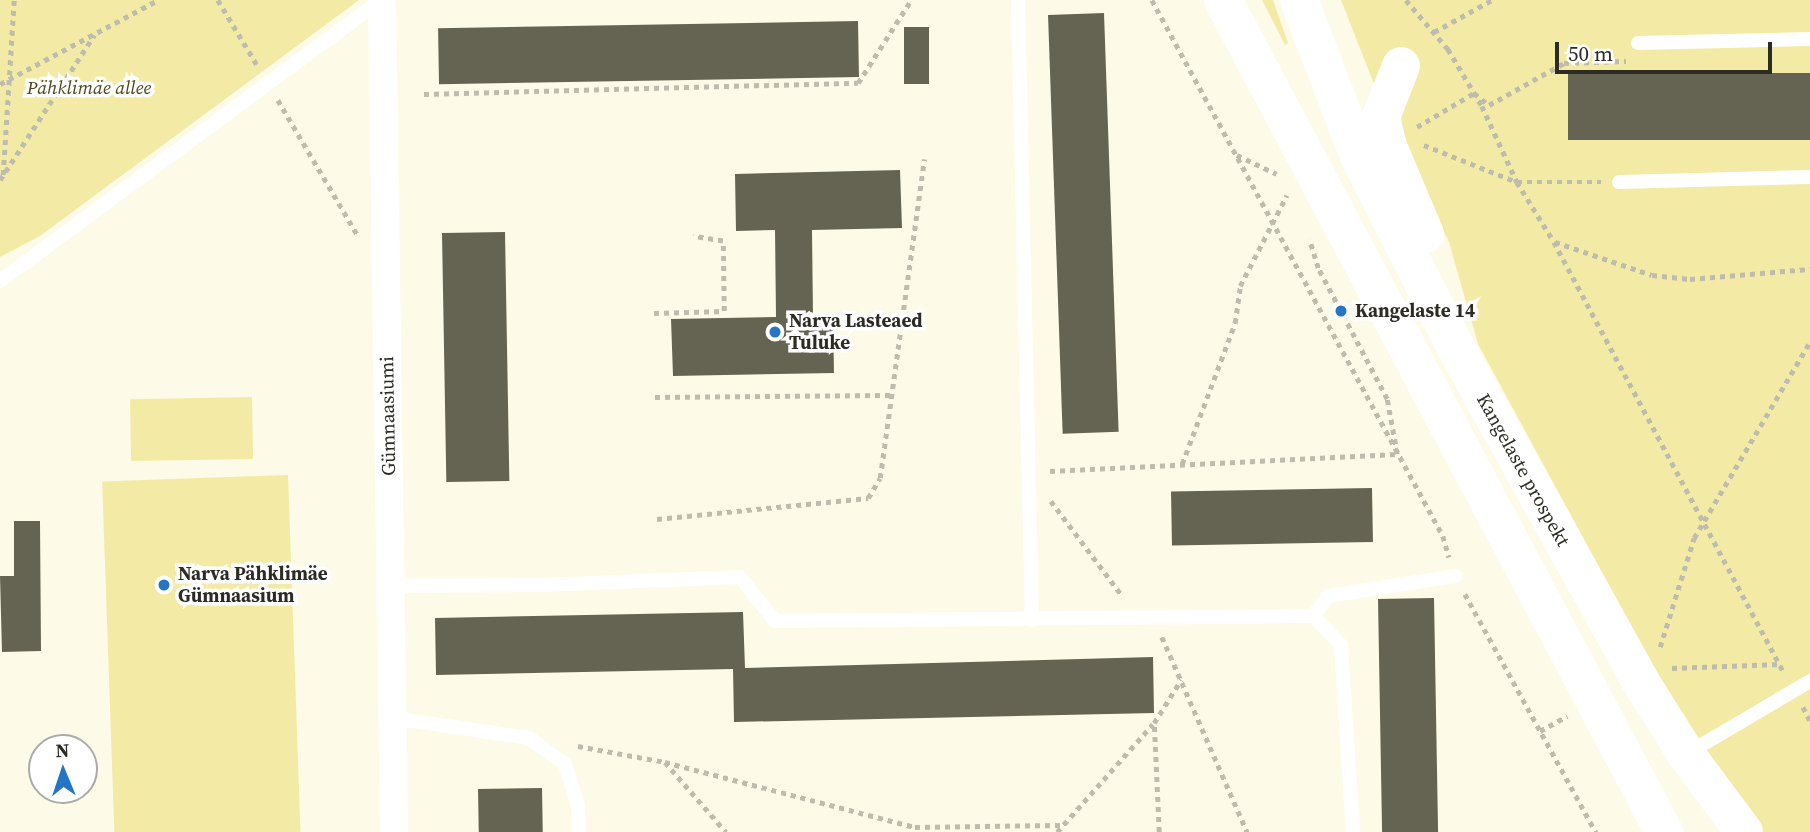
<!DOCTYPE html>
<meta charset="utf-8">
<style>
body{margin:0}
#map{position:relative;width:1810px;height:832px;overflow:hidden;background:#fdfbe7;font-family:"Source Serif 4",serif}
div>[style]{position:absolute}
[style*='--x']{left:calc(var(--x)*1px);top:calc(var(--y)*1px);width:calc(var(--w)*1px);rotate:calc(var(--a)*1deg)}
.green>*{inset:0;background:#f3eaa6;transform-origin:0 0}
.building>*{inset:0;background:#656352;transform-origin:0 0}
.path>*{height:4.5px;margin-top:-2.25px;transform-origin:0;background:repeating-linear-gradient(90deg,#bebcac 0 5px,transparent 0 10px)}
.service>*{height:14px;margin:-7px;padding:0 7px;transform-origin:7px;border-radius:7px;background:#fff}
.minor>*{height:28px;margin:-14px;padding:0 14px;transform-origin:14px;border-radius:14px;background:#fff}
.secondary>*{height:38px;margin:-19px;padding:0 19px;transform-origin:19px;border-radius:19px;background:#fff}
.dots>*{width:19px;height:19px;translate:-50% -50%;box-sizing:border-box;border:4px solid #fff;border-radius:50%}
span{translate:-50% -50%;white-space:nowrap;text-align:center;line-height:1.15;-webkit-text-stroke:7px #fff;paint-order:stroke}
.park-label{font-size:19px;color:#4c471b;font-style:italic}
.poi-label{font-size:19px;color:#2c2b24;font-weight:700}
.left{translate:0 -50%;text-align:left}
.street-label{font-size:19px;color:#2c2b24}
.north{position:absolute;left:28px;top:734px;width:70px;height:70px;box-sizing:border-box;background:#fff;border:2px solid #abaaa7;border-radius:50%;rotate:358deg;font-size:19px;font-weight:700;line-height:28px;text-align:center;color:#2c2b24}
.north::after{content:'';display:block;margin:auto;width:24px;height:32px;background:#2675c4;clip-path:polygon(50% 0,100% 100%,50% 72%,0 100%)}
.scale{position:absolute;left:1555px;top:42px;width:217px;height:32px;box-sizing:border-box;border:4px solid #2c2b24;border-top:0;padding-left:9px;font-size:21px;line-height:24px;white-space:nowrap;color:#2c2b24;-webkit-text-stroke:5px #fff;paint-order:stroke}
</style>
<div id="map">
<div class="green">
<div style="clip-path:polygon(0 0,359px 0,40px 236px,0 257px)"></div>
<div style="clip-path:polygon(1262px 0,1273px 0,1288px 43px,1285px 45px)"></div>
<div style="clip-path:polygon(1341px 0,1810px 0,1810px 832px,1743px 832px,1478px 344px,1449px 242px,1393px 132px)"></div>
<div style="left:252px;top:397px;width:62px;height:122px;rotate:89deg"></div>
<div style="left:288px;top:475px;width:357px;height:186px;rotate:88deg"></div>
</div>
<div class="building">
<div style="left:1104px;top:13px;width:419px;height:56px;rotate:88deg"></div>
<div style="left:858px;top:21px;width:56px;height:420px;rotate:89deg"></div>
<div style="left:904px;top:27px;width:25px;height:57px"></div>
<div style="left:1810px;top:73px;width:67px;height:242px;rotate:90deg"></div>
<div style="clip-path:polygon(900px 170px,902px 228px,812px 230px,813px 316px,833px 316px,834px 373px,673px 376px,671px 319px,776px 317px,775px 230px,736px 231px,735px 174px)"></div>
<div style="left:505px;top:232px;width:249px;height:63px;rotate:89deg"></div>
<div style="left:1372px;top:488px;width:54px;height:201px;rotate:89deg"></div>
<div style="clip-path:polygon(14px 521px,40px 521px,41px 651px,2px 652px,0 576px,14px 576px)"></div>
<div style="left:1434px;top:598px;width:234px;height:56px;rotate:89deg"></div>
<div style="clip-path:polygon(743px 612px,745px 668px,1153px 657px,1154px 713px,734px 722px,733px 669px,436px 675px,435px 618px)"></div>
<div style="left:542px;top:788px;width:44px;height:64px;rotate:89deg"></div>
</div>
<div class="path">
<div style="--x:218;--y:0;--w:76;--a:59"></div>
<div style="--x:1152;--y:0;--w:610;--a:61.5"></div>
<div style="--x:1443;--y:536;--w:22;--a:74"></div>
<div style="--x:1406;--y:0;--w:65;--a:49.4"></div>
<div style="--x:1448;--y:49;--w:66;--a:59.2"></div>
<div style="--x:1482;--y:106;--w:84;--a:65.3"></div>
<div style="--x:1517;--y:182;--w:70;--a:58.3"></div>
<div style="--x:1554;--y:242;--w:488;--a:61.9"></div>
<div style="--x:1434;--y:32;--w:66;--a:-28.9"></div>
<div style="--x:0;--y:84;--w:179;--a:-28"></div>
<div style="--x:424;--y:94;--w:434;--a:-1.5"></div>
<div style="--x:858;--y:83;--w:98;--a:-57.4"></div>
<div style="--x:278;--y:100;--w:156;--a:59.5"></div>
<div style="--x:1417;--y:127;--w:66;--a:-30.8"></div>
<div style="--x:1474;--y:93;--w:19;--a:39"></div>
<div style="--x:1489;--y:105;--w:86;--a:-29.2"></div>
<div style="--x:1564;--y:63;--w:62;--a:-1.8"></div>
<div style="--x:1424;--y:145;--w:100;--a:21.7"></div>
<div style="--x:1517;--y:182;--w:84;--a:0"></div>
<div style="--x:1237;--y:155;--w:44;--a:25.4"></div>
<div style="--x:3;--y:175;--w:175;--a:-86.4"></div>
<div style="--x:0;--y:180;--w:173;--a:-57"></div>
<div style="--x:1555;--y:242;--w:102;--a:18.8"></div>
<div style="--x:1652;--y:275;--w:38;--a:6"></div>
<div style="--x:1690;--y:279;--w:120;--a:-4.8"></div>
<div style="--x:654;--y:313;--w:70;--a:-1.6"></div>
<div style="--x:724;--y:311;--w:70;--a:-90.8"></div>
<div style="--x:723;--y:241;--w:30;--a:-171"></div>
<div style="--x:655;--y:397;--w:237;--a:-0.5"></div>
<div style="--x:1182;--y:464;--w:151;--a:-69.4"></div>
<div style="--x:1235;--y:323;--w:37;--a:-82"></div>
<div style="--x:1240;--y:286;--w:102;--a:-62.7"></div>
<div style="--x:1050;--y:471;--w:347;--a:-2.8"></div>
<div style="--x:1397;--y:454;--w:56;--a:-100.3"></div>
<div style="--x:1387;--y:399;--w:148;--a:-117.8"></div>
<div style="--x:1318;--y:268;--w:30;--a:-107"></div>
<div style="--x:1051;--y:501;--w:120;--a:53.1"></div>
<div style="--x:657;--y:519;--w:212;--a:-5.7"></div>
<div style="--x:868;--y:498;--w:23;--a:-59"></div>
<div style="--x:880;--y:478;--w:322;--a:-82.1"></div>
<div style="--x:1465;--y:594;--w:272;--a:61.2"></div>
<div style="--x:1162;--y:637;--w:213;--a:66.4"></div>
<div style="--x:1660;--y:647;--w:114;--a:-72.7"></div>
<div style="--x:1694;--y:538;--w:228;--a:-59.4"></div>
<div style="--x:1672;--y:668;--w:108;--a:-2.1"></div>
<div style="--x:1803;--y:707;--w:15;--a:62"></div>
<div style="--x:1540;--y:731;--w:31;--a:-29"></div>
<div style="--x:578;--y:746;--w:88;--a:10.4"></div>
<div style="--x:665;--y:762;--w:93;--a:48.9"></div>
<div style="--x:665;--y:762;--w:258;--a:14.6"></div>
<div style="--x:915;--y:827;--w:150;--a:-0.8"></div>
<div style="--x:1057;--y:832;--w:144;--a:-48.4"></div>
<div style="--x:1159;--y:832;--w:109;--a:-92.6"></div>
<div style="--x:1154;--y:723;--w:51;--a:-57.9"></div>
</div>
<div class="service">
<div style="--x:1018;--y:0;--w:620;--a:88.71"></div>
<div style="--x:1638;--y:43;--w:172;--a:-1.3"></div>
<div style="--x:1619;--y:182;--w:191;--a:-1.5"></div>
<div style="--x:0;--y:281;--w:473;--a:-36.4"></div>
<div style="--x:390;--y:586;--w:152;--a:-0.4"></div>
<div style="--x:542;--y:585;--w:198;--a:-2.3"></div>
<div style="--x:740;--y:577;--w:56;--a:51.5"></div>
<div style="--x:775;--y:621;--w:538;--a:-0.53"></div>
<div style="--x:393;--y:718;--w:137;--a:8.4"></div>
<div style="--x:529;--y:738;--w:44;--a:35.8"></div>
<div style="--x:565;--y:764;--w:44;--a:72.8"></div>
<div style="--x:578;--y:806;--w:26;--a:88"></div>
<div style="--x:1688;--y:753;--w:142;--a:-30.5"></div>
<div style="--x:1353;--y:832;--w:187;--a:-93.7"></div>
<div style="--x:1341;--y:645;--w:40;--a:-134"></div>
<div style="--x:1313;--y:616;--w:25;--a:-53"></div>
<div style="--x:1328;--y:596;--w:129;--a:-8.9"></div>
</div>
<div class="minor">
<div style="--x:382;--y:0;--w:832;--a:89.17"></div>
</div>
<div class="secondary">
<div style="--x:1223;--y:0;--w:942;--a:62.07"></div>
<div style="--x:1299;--y:0;--w:167;--a:69"></div>
<div style="--x:1359;--y:156;--w:217;--a:63.2"></div>
<div style="--x:1457;--y:350;--w:376;--a:61"></div>
<div style="--x:1639;--y:679;--w:89;--a:57.9"></div>
<div style="--x:1686;--y:754;--w:97;--a:53.4"></div>
<div style="--x:1401;--y:66;--w:55;--a:111.4"></div>
<div style="--x:1381;--y:117;--w:28;--a:77"></div>
<div style="--x:1387;--y:144;--w:98;--a:67.1"></div>
</div>
<div class="dots">
<div style="left:1341px;top:311px;background:#2675c4"></div>
<div style="left:775px;top:332px;background:#2675c4"></div>
<div style="left:164px;top:585px;background:#2675c4"></div>
</div>
<div class="park-label">
<span style="left:89px;top:88px">Pähklimäe allee</span>
</div>
<div class="poi-label">
<span class="left" style="left:1355px;top:311px">Kangelaste 14</span>
<span class="left" style="left:789px;top:332px">Narva Lasteaed<br>Tuluke</span>
<span class="left" style="left:178px;top:585px">Narva Pähklimäe<br>Gümnaasium</span>
</div>
<div class="street-label">
<span style="left:388px;top:416px;rotate:-91deg">Gümnaasiumi</span>
<span style="left:1523px;top:470px;rotate:61deg">Kangelaste prospekt</span>
</div>
<div class="north">N</div>
<div class="scale">50 m</div>
</div>
